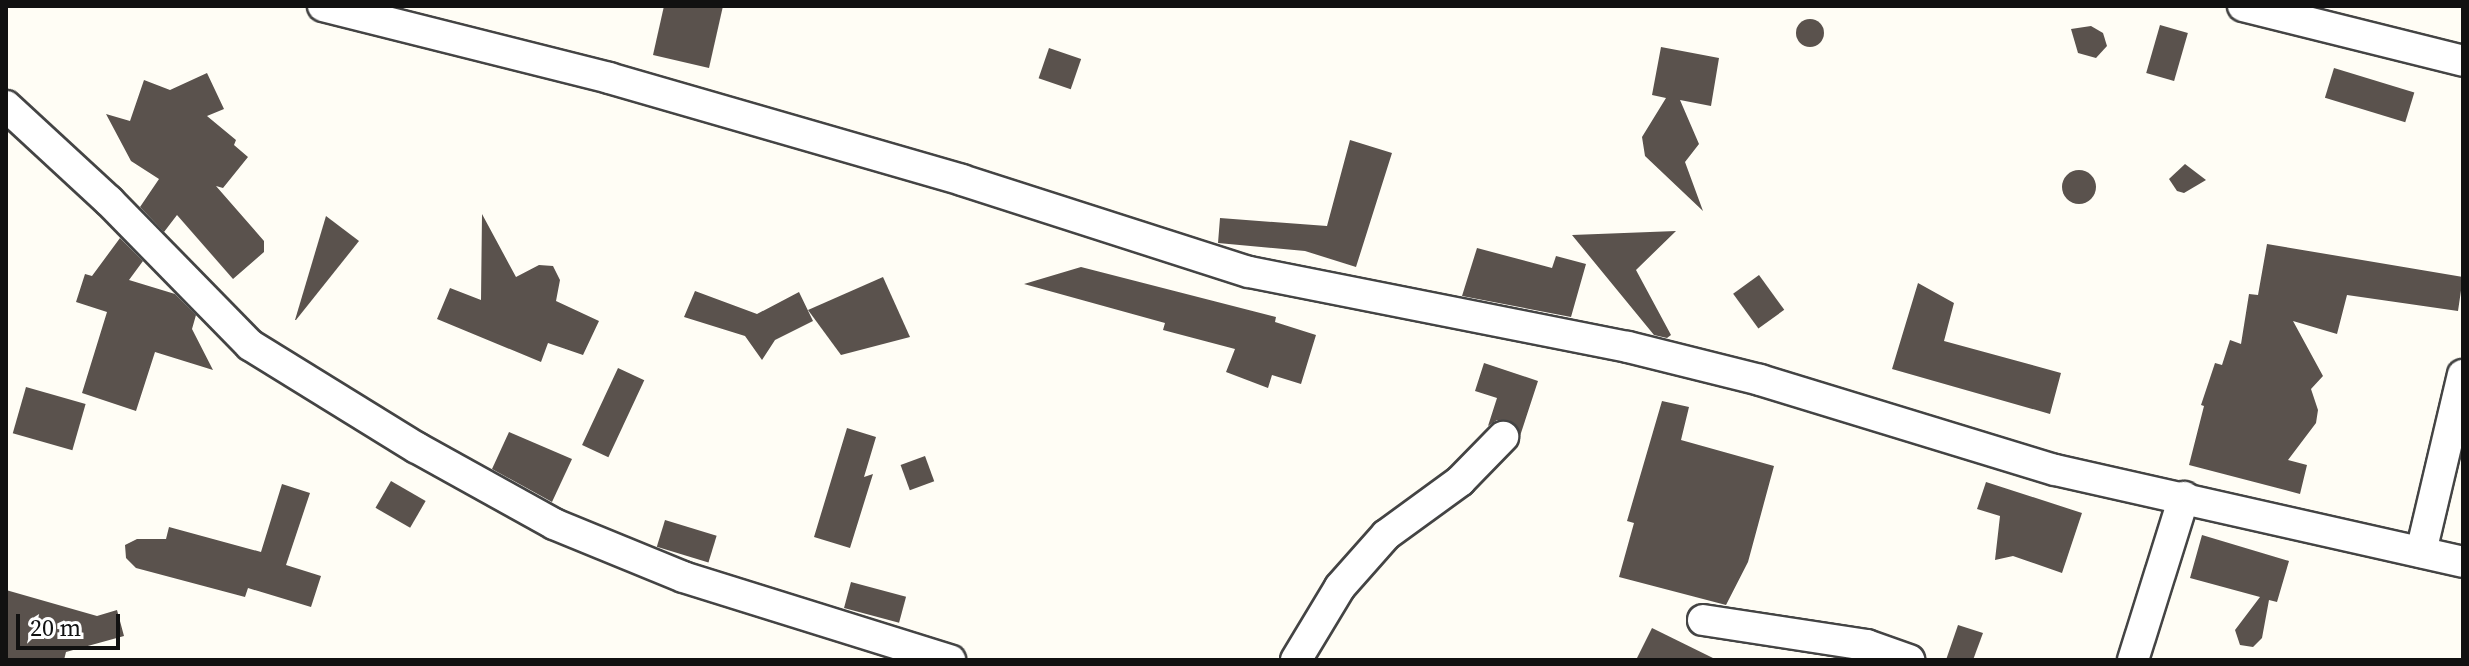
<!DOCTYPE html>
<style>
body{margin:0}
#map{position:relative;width:2469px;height:666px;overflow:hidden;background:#fffdf5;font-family:"Source Serif 4",serif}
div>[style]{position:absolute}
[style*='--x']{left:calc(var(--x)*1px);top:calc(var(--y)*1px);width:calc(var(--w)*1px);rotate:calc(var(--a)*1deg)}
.building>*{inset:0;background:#5a524d;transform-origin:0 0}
.round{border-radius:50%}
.roads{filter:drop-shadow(2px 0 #444) drop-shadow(-2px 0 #444) drop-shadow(0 2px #444) drop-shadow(0 -2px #444)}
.minor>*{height:30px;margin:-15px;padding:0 15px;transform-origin:15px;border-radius:15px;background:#fff}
span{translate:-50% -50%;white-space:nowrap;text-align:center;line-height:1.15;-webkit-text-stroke:8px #fff;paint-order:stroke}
.frame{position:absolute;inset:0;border:8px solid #111;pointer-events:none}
.scale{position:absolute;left:16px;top:614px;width:104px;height:36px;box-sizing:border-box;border:4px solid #111;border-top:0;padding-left:10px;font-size:24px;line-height:28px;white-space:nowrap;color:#111;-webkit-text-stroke:6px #fff;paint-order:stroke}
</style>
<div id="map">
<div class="building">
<div style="clip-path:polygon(664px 6px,723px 6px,709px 68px,653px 55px)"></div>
<div class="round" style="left:1796px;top:19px;width:28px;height:28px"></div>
<div style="left:2160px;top:25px;width:29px;height:50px;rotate:16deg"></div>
<div style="clip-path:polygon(2091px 26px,2103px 33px,2107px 46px,2096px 58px,2078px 53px,2071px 29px)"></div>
<div style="clip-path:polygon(1661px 47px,1719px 58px,1711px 106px,1680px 100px,1699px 144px,1685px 162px,1703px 211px,1645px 156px,1642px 137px,1666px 98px,1652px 95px)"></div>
<div style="left:1049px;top:48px;width:34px;height:32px;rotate:19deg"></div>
<div style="left:2334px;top:68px;width:84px;height:31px;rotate:17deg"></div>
<div style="clip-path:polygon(207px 73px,224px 109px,207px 116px,236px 140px,234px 145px,248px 157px,223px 188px,216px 186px,264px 241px,264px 252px,233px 279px,177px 215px,164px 232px,140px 207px,159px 179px,131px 161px,106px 114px,130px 121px,144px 80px,170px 90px)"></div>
<div style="clip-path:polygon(1350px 140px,1392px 153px,1356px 267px,1305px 251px,1218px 243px,1220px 218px,1327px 226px)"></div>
<div style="clip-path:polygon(2185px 164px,2206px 180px,2184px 193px,2177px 191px,2169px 179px)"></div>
<div class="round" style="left:2062px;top:170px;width:34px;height:34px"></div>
<div style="clip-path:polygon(482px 214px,516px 277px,539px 265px,553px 266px,560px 280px,556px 301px,599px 321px,583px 355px,548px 343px,541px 362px,437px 319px,450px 288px,481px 300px)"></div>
<div style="clip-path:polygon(326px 216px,359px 241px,296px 320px,295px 320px)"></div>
<div style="clip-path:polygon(1676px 231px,1636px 270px,1671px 335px,1667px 338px,1654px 335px,1572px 235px)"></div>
<div style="clip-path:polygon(120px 238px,143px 261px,129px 280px,175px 294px,196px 315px,192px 329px,213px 370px,155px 352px,136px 411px,82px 393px,107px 312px,76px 302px,85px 274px,92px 276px)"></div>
<div style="clip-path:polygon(2267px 244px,2463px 277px,2458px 311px,2347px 295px,2337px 334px,2293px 321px,2323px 376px,2311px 389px,2318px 410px,2316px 423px,2288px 460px,2307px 465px,2300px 494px,2189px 465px,2204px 406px,2201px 405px,2215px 363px,2222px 365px,2230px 340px,2241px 344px,2249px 294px,2258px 295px)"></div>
<div style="clip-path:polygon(1477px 248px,1552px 268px,1556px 256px,1586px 264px,1571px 317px,1462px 296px)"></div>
<div style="clip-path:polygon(1081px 267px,1276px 317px,1275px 322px,1316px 335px,1301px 384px,1272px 375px,1268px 388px,1226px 372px,1235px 349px,1163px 330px,1165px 323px,1024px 284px)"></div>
<div style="left:1759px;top:275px;width:43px;height:32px;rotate:54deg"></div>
<div style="clip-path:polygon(883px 277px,910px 337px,841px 355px,808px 310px)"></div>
<div style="clip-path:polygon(1918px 283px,1954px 303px,1944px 341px,2061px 373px,2050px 414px,1892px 369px)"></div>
<div style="clip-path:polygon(695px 291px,757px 314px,799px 292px,813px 321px,775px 340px,762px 360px,745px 336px,684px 317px)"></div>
<div style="clip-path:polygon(1484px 363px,1538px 381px,1520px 436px,1516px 425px,1508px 420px,1497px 420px,1488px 426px,1497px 398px,1475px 391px)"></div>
<div style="left:618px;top:368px;width:29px;height:85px;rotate:25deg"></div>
<div style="left:26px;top:387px;width:62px;height:48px;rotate:16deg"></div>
<div style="clip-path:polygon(1662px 401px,1689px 407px,1681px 440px,1774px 466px,1748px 562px,1726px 605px,1619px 577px,1634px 523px,1627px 521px)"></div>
<div style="clip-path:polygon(847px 428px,876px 437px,864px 477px,873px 474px,850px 548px,814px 537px)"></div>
<div style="clip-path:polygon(509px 432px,572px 459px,552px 502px,492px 469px)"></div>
<div style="left:925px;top:456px;width:27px;height:26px;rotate:70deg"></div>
<div style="left:391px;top:481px;width:40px;height:31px;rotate:30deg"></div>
<div style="clip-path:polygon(1986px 482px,2082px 513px,2062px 573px,2013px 556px,1995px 560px,2000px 516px,1977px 509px)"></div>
<div style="clip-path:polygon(282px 484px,310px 493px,286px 565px,321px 576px,311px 607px,248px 588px,245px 597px,136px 568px,126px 558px,125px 545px,137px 539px,166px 539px,169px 527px,261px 552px)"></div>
<div style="left:665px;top:520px;width:54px;height:28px;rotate:17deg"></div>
<div style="clip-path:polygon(2202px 535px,2289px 561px,2277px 602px,2269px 600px,2262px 638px,2253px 647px,2240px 645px,2235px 630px,2260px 597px,2190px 578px)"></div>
<div style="left:851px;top:582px;width:57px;height:27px;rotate:15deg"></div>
<div style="clip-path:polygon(6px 590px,97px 616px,117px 610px,124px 636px,66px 652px,64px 660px,6px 660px)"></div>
<div style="clip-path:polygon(1958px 625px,1983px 633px,1973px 660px,1946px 660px)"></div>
<div style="clip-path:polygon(1652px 628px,1717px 660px,1636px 660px)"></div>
</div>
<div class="roads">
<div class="minor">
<div style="--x:323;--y:6;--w:295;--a:14.1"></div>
<div style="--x:609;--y:78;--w:367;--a:16.1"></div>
<div style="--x:962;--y:180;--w:301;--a:17.8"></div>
<div style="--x:1249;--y:272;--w:386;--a:11.2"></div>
<div style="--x:1628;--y:347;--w:136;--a:14"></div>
<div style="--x:1760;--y:380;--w:308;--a:17"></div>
<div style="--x:2055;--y:470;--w:418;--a:12.7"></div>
<div style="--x:2243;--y:6;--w:227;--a:14"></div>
<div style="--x:6;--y:106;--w:140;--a:42.7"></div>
<div style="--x:109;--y:201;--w:202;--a:45.6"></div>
<div style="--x:250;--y:345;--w:196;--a:31.7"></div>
<div style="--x:417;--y:448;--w:157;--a:29"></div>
<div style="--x:554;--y:524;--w:139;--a:22.3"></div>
<div style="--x:683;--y:577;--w:280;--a:17.3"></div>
<div style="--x:2421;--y:552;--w:182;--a:-76.7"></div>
<div style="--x:1703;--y:620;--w:166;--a:8.7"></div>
<div style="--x:1867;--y:645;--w:45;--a:19.7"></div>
<div style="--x:1296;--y:660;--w:85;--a:-58.9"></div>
<div style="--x:1340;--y:587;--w:69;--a:-48.5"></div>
<div style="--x:1386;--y:535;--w:92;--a:-36.1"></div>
<div style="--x:1460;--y:481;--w:62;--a:-45.7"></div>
<div style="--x:2133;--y:660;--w:171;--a:-72.6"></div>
</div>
</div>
<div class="frame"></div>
<div class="scale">20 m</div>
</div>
